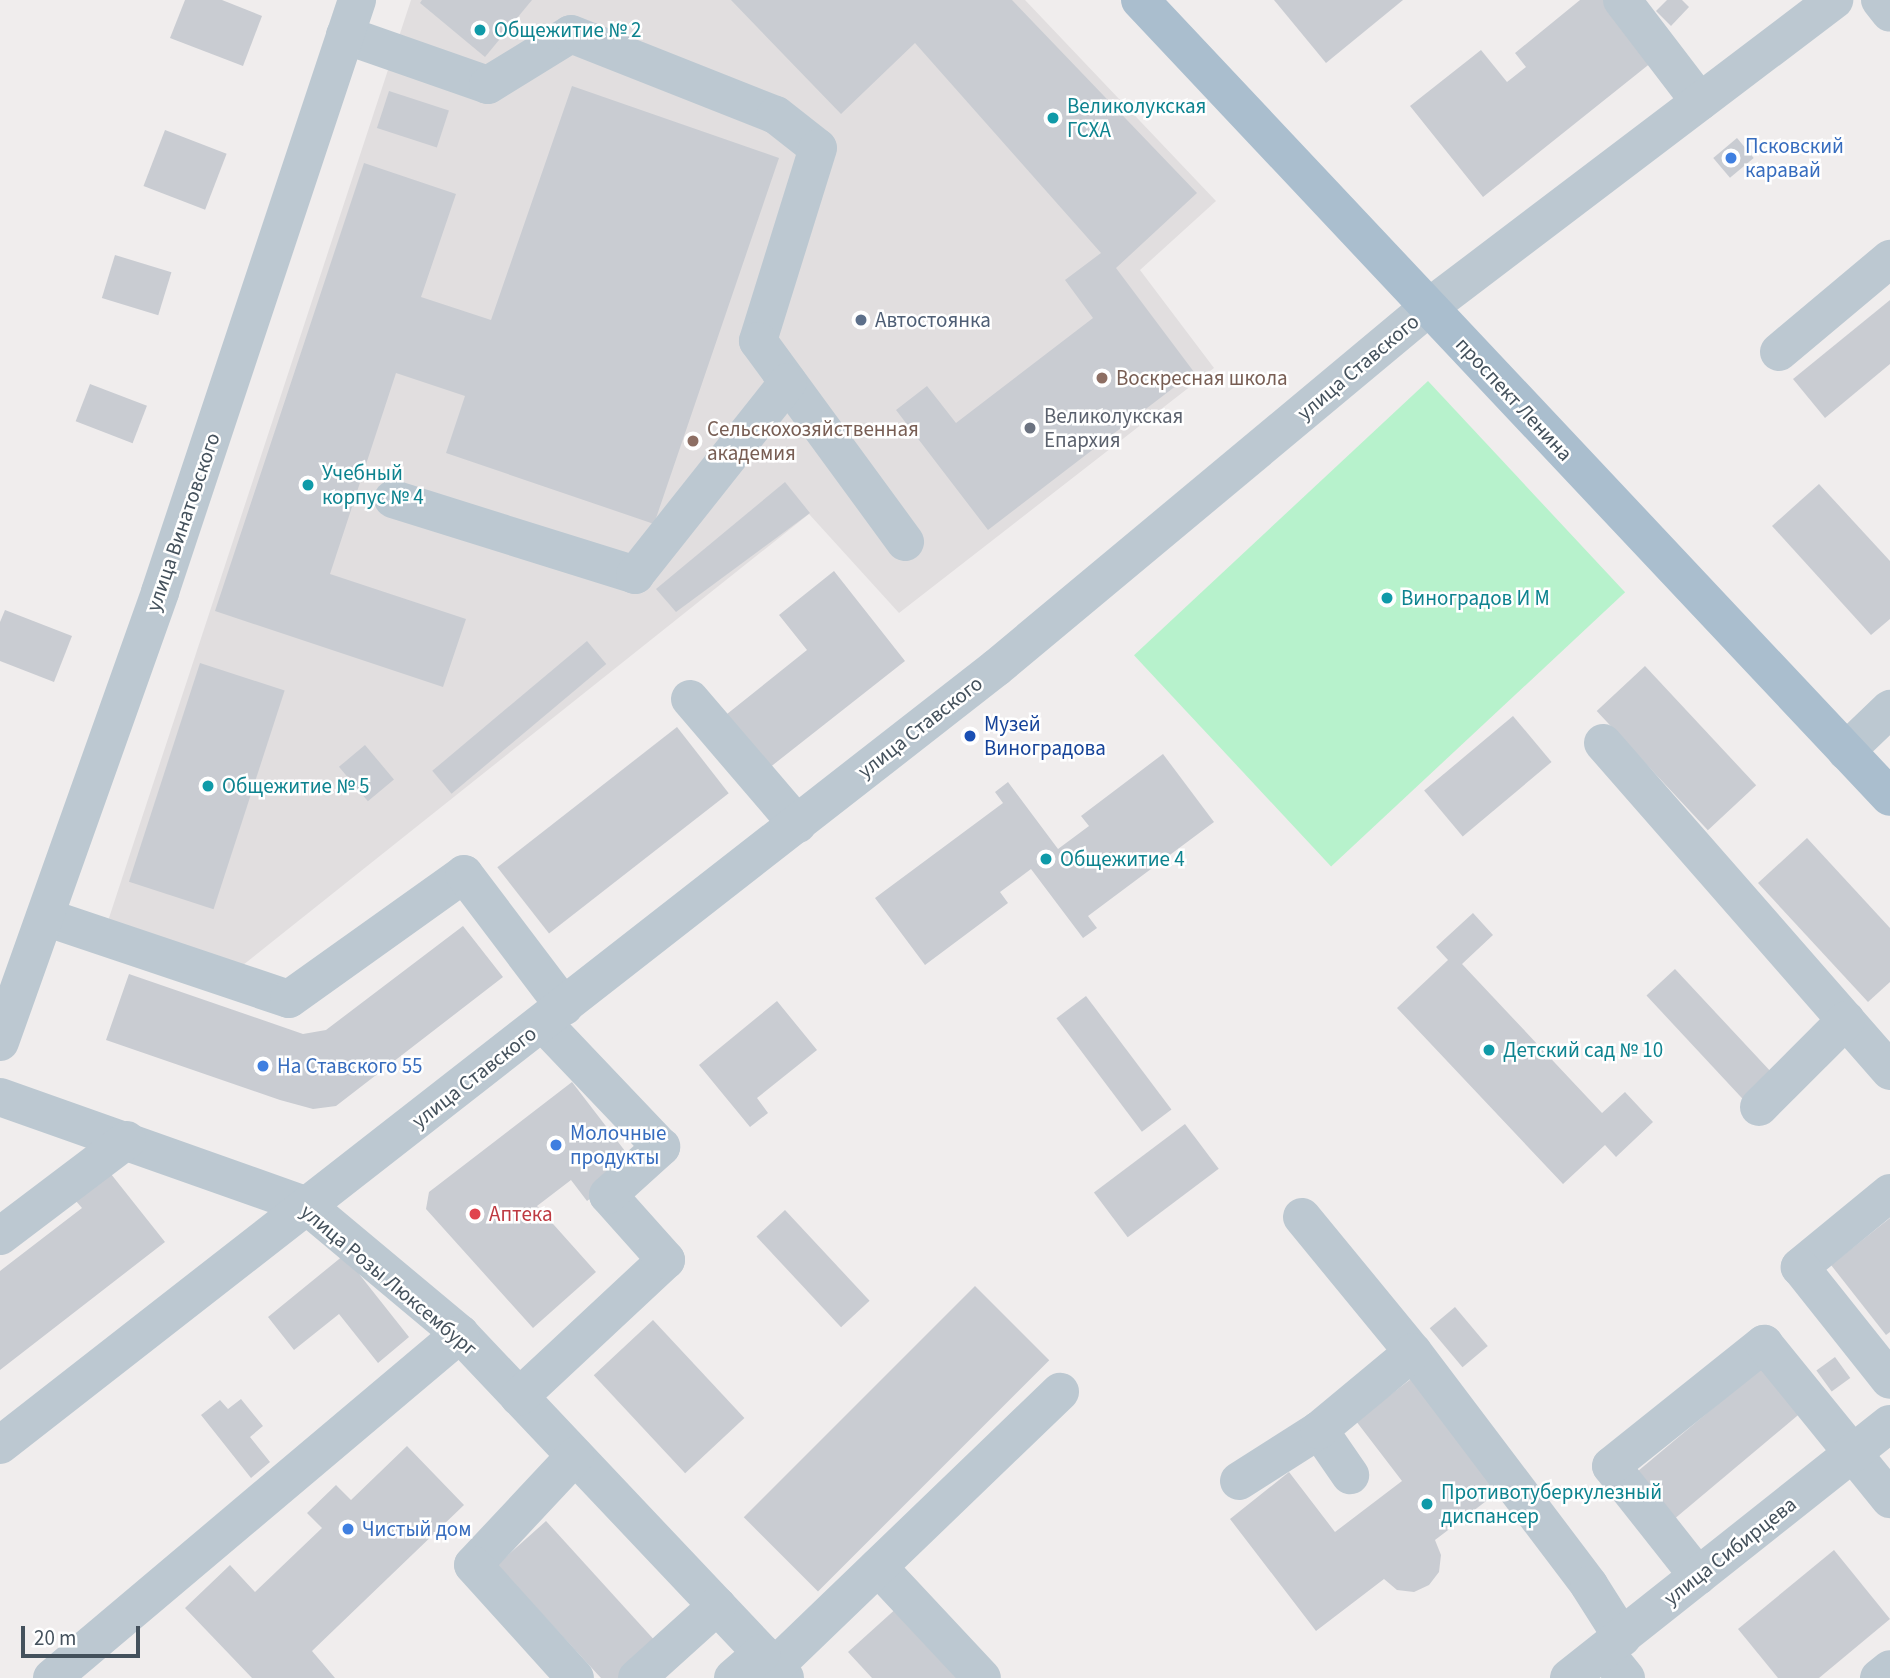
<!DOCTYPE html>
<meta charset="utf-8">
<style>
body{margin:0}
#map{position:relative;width:1890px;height:1678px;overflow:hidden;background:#f0eded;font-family:"Source Sans 3",sans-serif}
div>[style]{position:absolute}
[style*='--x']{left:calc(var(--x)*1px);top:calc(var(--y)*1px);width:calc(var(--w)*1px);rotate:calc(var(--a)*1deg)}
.education>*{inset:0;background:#e1dedf}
.green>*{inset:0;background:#b7f2cc;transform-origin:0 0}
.building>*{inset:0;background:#c9ccd2;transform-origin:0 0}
.minor>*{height:38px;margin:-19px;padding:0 19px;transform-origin:19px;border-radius:19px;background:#bcc8d1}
.major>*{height:38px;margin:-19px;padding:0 19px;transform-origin:19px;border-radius:19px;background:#aabece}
.dots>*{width:19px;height:19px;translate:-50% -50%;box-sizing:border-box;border:4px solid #fff;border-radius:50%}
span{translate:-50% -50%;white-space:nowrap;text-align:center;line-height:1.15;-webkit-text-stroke:5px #fff;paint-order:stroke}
.culture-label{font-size:21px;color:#0d838f}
.left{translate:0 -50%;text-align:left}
.shop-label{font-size:21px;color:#366cbe}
.service-label{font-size:21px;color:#4e5e75}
.street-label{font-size:21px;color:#44515c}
.education-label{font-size:21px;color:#785e54}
.worship-label{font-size:21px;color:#5b616d}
.transit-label{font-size:21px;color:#164399}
.health-label{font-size:21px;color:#be3a42}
.scale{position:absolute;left:21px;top:1626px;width:119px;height:32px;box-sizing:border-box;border:4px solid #44515c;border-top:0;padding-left:9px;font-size:21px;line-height:24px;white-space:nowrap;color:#44515c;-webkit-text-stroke:5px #fff;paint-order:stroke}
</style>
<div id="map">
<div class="education">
<div style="clip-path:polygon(411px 0,1025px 0,1216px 201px,1140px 270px,1214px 368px,899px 613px,809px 514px,243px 965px,108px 921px)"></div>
</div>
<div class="green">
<div style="left:1428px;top:381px;width:289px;height:402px;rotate:47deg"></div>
</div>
<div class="building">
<div style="clip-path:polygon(185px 0,222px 0,262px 16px,243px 66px,170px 38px)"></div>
<div style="clip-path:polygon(422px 0,532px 0,485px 57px,420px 3px)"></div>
<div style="clip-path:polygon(731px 0,1012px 0,1197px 193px,1116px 268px,1194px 372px,988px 530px,896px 410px,927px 386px,956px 423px,1093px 318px,1065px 280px,1101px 253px,915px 43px,841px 114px)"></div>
<div style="clip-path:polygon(1274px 0,1403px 0,1326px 63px)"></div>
<div style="clip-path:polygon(1580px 0,1603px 0,1652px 62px,1483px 197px,1410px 106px,1481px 50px,1507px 82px,1526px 67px,1515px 53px)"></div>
<div style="clip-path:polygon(1667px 0,1682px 0,1689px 7px,1671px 26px,1656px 11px)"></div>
<div style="clip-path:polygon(572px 86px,779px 158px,654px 524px,446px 453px,465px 396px,396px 373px,330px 574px,466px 619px,443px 687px,215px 611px,364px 163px,456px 194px,421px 297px,491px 320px)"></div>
<div style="left:389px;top:91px;width:63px;height:39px;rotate:18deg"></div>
<div style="left:165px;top:130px;width:66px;height:60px;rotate:21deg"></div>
<div style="left:1737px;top:138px;width:26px;height:31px;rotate:50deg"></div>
<div style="left:115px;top:255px;width:59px;height:45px;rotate:17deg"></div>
<div style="clip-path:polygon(1890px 300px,1890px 364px,1825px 418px,1793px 379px)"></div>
<div style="left:90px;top:384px;width:61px;height:40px;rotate:21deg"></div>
<div style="clip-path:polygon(785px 482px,810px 513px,676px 612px,656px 589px)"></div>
<div style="clip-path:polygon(1819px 484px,1890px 561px,1890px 619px,1871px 635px,1772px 526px)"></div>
<div style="clip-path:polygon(834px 571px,905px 661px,764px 772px,722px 718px,807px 650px,779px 615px)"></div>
<div style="clip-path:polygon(5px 610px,72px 636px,54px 682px,0 661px,0 622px)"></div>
<div style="left:587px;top:641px;width:30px;height:202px;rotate:50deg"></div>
<div style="left:200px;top:663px;width:89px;height:230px;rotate:18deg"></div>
<div style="left:1645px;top:666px;width:163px;height:66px;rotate:47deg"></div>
<div style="left:1513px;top:716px;width:60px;height:116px;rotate:50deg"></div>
<div style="left:677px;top:727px;width:84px;height:228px;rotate:52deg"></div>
<div style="left:365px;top:745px;width:45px;height:34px;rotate:50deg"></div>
<div style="clip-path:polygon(1163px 754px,1214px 822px,1088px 916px,1097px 928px,1083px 938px,1031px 869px,1000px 892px,1008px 903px,925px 965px,875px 898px,1003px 803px,995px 792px,1008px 782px,1058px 849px,1089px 826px,1081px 816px)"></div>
<div style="clip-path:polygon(1807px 838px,1890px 928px,1890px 982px,1868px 1002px,1758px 883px)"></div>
<div style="clip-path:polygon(1473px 913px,1493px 935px,1462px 964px,1602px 1113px,1625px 1092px,1653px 1122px,1616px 1157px,1605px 1145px,1563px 1184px,1397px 1008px,1448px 960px,1436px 947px)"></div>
<div style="clip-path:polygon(463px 926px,503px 977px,336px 1106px,313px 1109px,280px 1100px,106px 1040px,129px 974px,303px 1034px,326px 1030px)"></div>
<div style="left:1675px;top:969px;width:144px;height:39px;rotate:47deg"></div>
<div style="left:1086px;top:996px;width:142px;height:37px;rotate:53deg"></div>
<div style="clip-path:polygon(777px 1001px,817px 1050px,757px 1098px,768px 1113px,750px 1127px,699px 1065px)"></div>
<div style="clip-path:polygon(572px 1082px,635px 1164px,587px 1201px,571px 1180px,537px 1206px,596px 1272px,533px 1328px,426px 1209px,429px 1192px)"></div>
<div style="left:1185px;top:1124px;width:56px;height:114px;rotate:53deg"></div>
<div style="clip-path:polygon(111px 1174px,165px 1242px,0 1370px,0 1271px,82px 1208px,76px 1201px)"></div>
<div style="left:785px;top:1210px;width:124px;height:39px;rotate:47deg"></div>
<div style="clip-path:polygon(1890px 1218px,1890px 1332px,1886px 1335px,1831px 1265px)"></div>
<div style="clip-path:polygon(344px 1255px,409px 1337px,378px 1363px,339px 1314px,294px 1350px,268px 1317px)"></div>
<div style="left:975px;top:1286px;width:105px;height:327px;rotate:45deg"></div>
<div style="left:1455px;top:1307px;width:51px;height:33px;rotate:50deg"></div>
<div style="left:653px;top:1320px;width:134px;height:81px;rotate:47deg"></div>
<div style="left:1835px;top:1357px;width:26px;height:23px;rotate:54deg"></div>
<div style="left:1762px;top:1367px;width:60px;height:168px;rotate:50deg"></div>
<div style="clip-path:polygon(1415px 1376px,1502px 1489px,1435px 1540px,1441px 1555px,1439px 1572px,1429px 1585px,1414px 1592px,1397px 1590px,1384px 1579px,1316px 1631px,1230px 1519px,1289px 1472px,1335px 1532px,1402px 1481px,1356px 1421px)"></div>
<div style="clip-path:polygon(241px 1399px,263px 1426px,250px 1437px,270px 1462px,251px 1478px,201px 1415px,220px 1400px,228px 1409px)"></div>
<div style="clip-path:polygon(407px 1446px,464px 1505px,312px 1651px,335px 1678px,252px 1678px,185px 1608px,230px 1565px,255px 1592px,322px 1528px,307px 1513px,336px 1485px,351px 1500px)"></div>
<div style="clip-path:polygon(546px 1521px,657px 1643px,618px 1678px,601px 1678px,497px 1565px)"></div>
<div style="clip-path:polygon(1834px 1550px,1890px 1619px,1819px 1678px,1778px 1678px,1738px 1629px)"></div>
<div style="clip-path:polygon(899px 1606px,965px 1678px,872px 1678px,848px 1652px)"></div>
</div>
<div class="minor">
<div style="--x:1622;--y:0;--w:128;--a:52.6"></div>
<div style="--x:1880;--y:0;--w:16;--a:52"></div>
<div style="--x:345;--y:35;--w:151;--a:19.3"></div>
<div style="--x:488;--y:85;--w:97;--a:-31.6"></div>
<div style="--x:571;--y:34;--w:220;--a:21.6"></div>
<div style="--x:776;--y:115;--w:53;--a:38.2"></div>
<div style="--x:818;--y:148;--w:202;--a:107.3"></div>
<div style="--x:758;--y:341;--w:249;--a:53.8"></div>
<div style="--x:1779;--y:352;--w:145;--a:-40"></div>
<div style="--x:393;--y:499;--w:254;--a:17.4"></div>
<div style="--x:635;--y:575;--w:246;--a:-51.6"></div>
<div style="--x:690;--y:699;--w:165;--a:49.4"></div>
<div style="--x:1603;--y:743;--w:436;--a:48.8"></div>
<div style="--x:1846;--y:751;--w:61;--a:-43.7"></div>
<div style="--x:45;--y:917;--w:257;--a:18.6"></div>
<div style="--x:289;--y:999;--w:215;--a:-35.5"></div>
<div style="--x:464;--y:874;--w:166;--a:52.9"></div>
<div style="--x:0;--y:1042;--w:478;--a:-70.4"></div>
<div style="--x:160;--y:592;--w:624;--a:-71.59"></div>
<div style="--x:0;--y:1097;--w:326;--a:19.5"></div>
<div style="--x:307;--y:1206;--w:199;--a:39.9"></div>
<div style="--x:460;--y:1334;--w:473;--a:46.6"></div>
<div style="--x:1759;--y:1107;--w:123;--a:-45"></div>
<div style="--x:1890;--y:1193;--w:117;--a:140.6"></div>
<div style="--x:1800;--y:1267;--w:144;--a:51.5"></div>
<div style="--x:1302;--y:1217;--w:175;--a:50.6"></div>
<div style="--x:1413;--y:1352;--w:292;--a:52.9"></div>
<div style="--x:1589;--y:1585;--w:62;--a:57.6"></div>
<div style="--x:0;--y:1236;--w:159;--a:-37.1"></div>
<div style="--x:519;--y:1397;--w:201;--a:-43"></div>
<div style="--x:666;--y:1260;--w:87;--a:-131.7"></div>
<div style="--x:608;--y:1195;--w:72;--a:-42.2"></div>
<div style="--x:661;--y:1147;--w:171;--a:-133.6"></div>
<div style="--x:1319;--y:1430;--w:55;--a:55.4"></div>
<div style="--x:0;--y:1445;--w:1263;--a:-37.96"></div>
<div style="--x:996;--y:668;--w:562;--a:-39.81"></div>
<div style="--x:1428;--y:308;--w:510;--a:-37.18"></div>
<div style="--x:575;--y:1456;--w:149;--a:133.1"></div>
<div style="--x:473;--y:1565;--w:152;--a:47.9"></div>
<div style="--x:1239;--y:1481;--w:95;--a:-32.5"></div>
<div style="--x:1319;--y:1430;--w:122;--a:-39.7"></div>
<div style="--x:878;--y:1567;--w:152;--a:46.9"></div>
<div style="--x:1698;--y:1576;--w:140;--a:-128.3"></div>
<div style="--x:1611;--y:1466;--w:196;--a:-38.6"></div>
<div style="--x:1764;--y:1344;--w:200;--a:50.9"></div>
<div style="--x:1604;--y:1651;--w:35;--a:51"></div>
<div style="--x:774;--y:1667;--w:397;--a:-43.9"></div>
<div style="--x:52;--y:1678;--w:534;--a:-40.14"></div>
<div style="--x:637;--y:1678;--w:108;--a:-42"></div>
<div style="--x:733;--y:1678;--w:38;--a:-41"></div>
<div style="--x:1569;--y:1678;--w:409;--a:-38.4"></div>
<div style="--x:1879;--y:1678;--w:14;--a:-39"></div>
</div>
<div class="major">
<div style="--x:1140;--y:0;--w:1094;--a:46.74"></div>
</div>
<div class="dots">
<div style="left:480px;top:30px;background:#0f9aa8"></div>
<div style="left:1053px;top:118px;background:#0f9aa8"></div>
<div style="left:1731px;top:158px;background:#3f7fe0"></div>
<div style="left:861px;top:320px;background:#5c6f8a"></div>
<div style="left:1102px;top:378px;background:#8d6e63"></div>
<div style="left:1030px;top:428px;background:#6b7280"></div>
<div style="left:693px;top:441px;background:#8d6e63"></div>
<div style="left:308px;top:485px;background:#0f9aa8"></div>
<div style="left:1387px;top:598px;background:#0f9aa8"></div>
<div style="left:970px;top:736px;background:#1a4fb4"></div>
<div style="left:208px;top:786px;background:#0f9aa8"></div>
<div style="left:1046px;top:859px;background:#0f9aa8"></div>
<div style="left:1489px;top:1050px;background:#0f9aa8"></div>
<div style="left:263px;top:1066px;background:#3f7fe0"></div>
<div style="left:556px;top:1145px;background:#3f7fe0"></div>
<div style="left:475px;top:1214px;background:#e0444e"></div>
<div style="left:1427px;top:1504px;background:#0f9aa8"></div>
<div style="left:348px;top:1529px;background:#3f7fe0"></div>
</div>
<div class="culture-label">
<span class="left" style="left:494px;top:30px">Общежитие № 2</span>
<span class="left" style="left:1067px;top:118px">Великолукская<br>ГСХА</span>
<span class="left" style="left:322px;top:485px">Учебный<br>корпус № 4</span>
<span class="left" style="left:1401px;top:598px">Виноградов И М</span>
<span class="left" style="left:222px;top:786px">Общежитие № 5</span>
<span class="left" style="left:1060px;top:859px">Общежитие 4</span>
<span class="left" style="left:1503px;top:1050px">Детский сад № 10</span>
<span class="left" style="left:1441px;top:1504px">Противотуберкулезный<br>диспансер</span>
</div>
<div class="shop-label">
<span class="left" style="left:1745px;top:158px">Псковский<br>каравай</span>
<span class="left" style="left:277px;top:1066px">На Ставского 55</span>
<span class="left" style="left:570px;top:1145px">Молочные<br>продукты</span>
<span class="left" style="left:362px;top:1529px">Чистый дом</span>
</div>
<div class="service-label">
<span class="left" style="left:875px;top:320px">Автостоянка</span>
</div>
<div class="street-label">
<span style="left:1358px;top:367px;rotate:-40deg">улица Ставского</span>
<span style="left:1514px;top:399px;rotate:47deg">проспект Ленина</span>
<span style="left:183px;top:522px;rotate:-71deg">улица Винатовского</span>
<span style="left:920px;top:727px;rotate:-38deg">улица Ставского</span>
<span style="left:474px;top:1077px;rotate:-38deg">улица Ставского</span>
<span style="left:389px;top:1280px;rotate:40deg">улица Розы Люксембург</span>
<span style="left:1730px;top:1551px;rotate:-38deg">улица Сибирцева</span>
</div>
<div class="education-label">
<span class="left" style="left:1116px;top:378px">Воскресная школа</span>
<span class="left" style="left:707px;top:441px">Сельскохозяйственная<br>академия</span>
</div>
<div class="worship-label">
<span class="left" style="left:1044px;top:428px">Великолукская<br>Епархия</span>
</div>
<div class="transit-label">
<span class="left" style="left:984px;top:736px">Музей<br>Виноградова</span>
</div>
<div class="health-label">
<span class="left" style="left:489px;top:1214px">Аптека</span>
</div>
<div class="scale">20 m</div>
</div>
